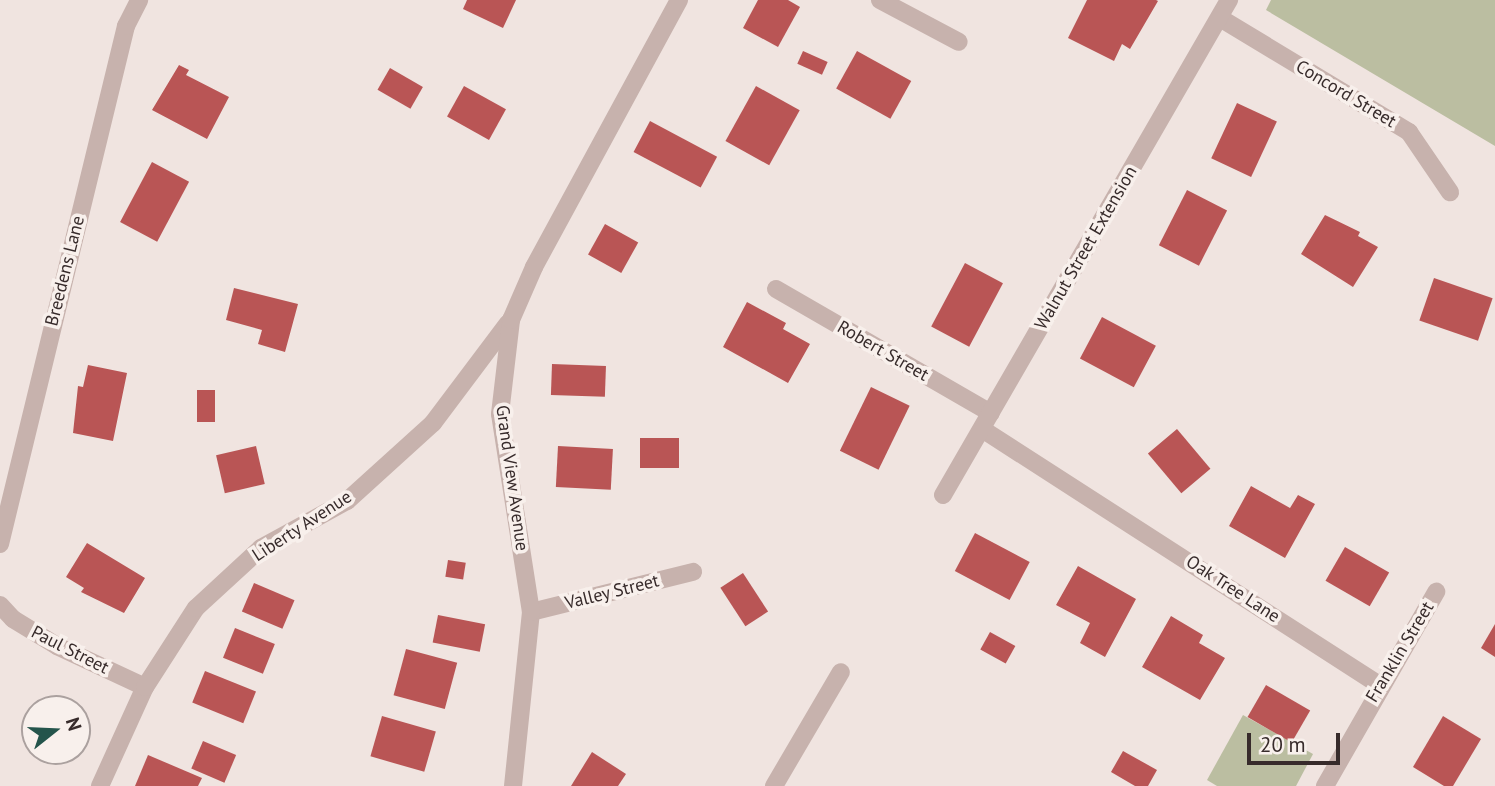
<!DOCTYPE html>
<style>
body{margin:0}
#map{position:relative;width:1495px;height:786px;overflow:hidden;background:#f0e4e0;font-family:"PT Sans",sans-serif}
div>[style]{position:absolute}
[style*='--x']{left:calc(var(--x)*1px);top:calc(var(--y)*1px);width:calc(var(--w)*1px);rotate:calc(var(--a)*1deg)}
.green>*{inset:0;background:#bbbea1}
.building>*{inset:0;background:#b95555;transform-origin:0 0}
.minor>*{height:18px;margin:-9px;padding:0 9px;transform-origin:9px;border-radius:9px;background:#c7b2ad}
span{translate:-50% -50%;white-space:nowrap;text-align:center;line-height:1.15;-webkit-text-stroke:7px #f8f0ec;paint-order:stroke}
.street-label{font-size:18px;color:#372b2b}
.north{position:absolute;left:21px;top:695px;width:70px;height:70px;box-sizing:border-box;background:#f8f0ec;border:2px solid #aba19f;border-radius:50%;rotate:72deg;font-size:19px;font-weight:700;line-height:28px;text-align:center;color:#372b2b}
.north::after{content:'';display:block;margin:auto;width:24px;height:32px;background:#24544b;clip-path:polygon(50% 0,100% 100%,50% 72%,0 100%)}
.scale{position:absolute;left:1247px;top:733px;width:93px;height:32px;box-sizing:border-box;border:4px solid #372b2b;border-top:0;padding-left:9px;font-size:21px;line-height:24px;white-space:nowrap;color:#372b2b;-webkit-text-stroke:5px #f8f0ec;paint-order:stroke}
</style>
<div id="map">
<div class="green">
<div style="clip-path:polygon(1271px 0,1495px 0,1495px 146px,1266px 10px)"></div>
<div style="clip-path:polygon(1243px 715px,1313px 754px,1296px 786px,1217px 786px,1207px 780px)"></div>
</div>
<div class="building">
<div style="clip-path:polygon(467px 0,516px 0,503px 28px,463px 9px)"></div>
<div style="clip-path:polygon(758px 0,788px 0,800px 7px,778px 47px,743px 28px)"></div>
<div style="clip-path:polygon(1087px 0,1156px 0,1158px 1px,1130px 49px,1122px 44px,1114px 61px,1068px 38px)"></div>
<div style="left:803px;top:51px;width:27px;height:14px;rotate:24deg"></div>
<div style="left:857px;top:51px;width:62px;height:43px;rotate:29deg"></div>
<div style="clip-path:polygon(179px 65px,189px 70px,186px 75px,229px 97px,207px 139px,152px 110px)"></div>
<div style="left:390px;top:68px;width:38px;height:25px;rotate:30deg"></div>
<div style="left:464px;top:86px;width:48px;height:35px;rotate:29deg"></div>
<div style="left:756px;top:86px;width:50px;height:63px;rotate:29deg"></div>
<div style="left:1237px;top:103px;width:44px;height:61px;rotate:25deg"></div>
<div style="left:650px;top:121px;width:76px;height:35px;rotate:28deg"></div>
<div style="left:152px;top:162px;width:42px;height:68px;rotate:28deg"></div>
<div style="left:1187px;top:190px;width:45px;height:62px;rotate:27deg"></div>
<div style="clip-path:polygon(1325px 215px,1360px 232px,1358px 236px,1378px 247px,1353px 287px,1301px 254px)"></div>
<div style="left:605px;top:224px;width:38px;height:35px;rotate:29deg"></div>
<div style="left:965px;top:263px;width:43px;height:72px;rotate:28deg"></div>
<div style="left:1434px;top:278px;width:62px;height:45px;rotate:19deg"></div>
<div style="clip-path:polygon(234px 288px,298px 304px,285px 352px,258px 344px,262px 330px,226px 320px)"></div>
<div style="clip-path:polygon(747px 302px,786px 323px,783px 329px,810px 344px,788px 383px,723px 347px)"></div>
<div style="left:1102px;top:317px;width:61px;height:47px;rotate:28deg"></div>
<div style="left:552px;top:364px;width:54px;height:31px;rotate:2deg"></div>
<div style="clip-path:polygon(88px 365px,127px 373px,113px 441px,73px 433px,78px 386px,83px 387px)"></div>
<div style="left:871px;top:387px;width:43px;height:71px;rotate:26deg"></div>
<div style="left:215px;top:390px;width:32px;height:18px;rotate:90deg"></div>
<div style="left:1177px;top:429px;width:52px;height:38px;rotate:50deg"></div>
<div style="left:640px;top:438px;width:39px;height:30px"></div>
<div style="left:256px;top:446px;width:39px;height:41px;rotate:77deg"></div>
<div style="left:558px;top:446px;width:55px;height:41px;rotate:3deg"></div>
<div style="clip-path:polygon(1251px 486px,1290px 508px,1298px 495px,1315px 504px,1285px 558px,1229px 526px)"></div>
<div style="left:975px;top:533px;width:62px;height:43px;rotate:28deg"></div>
<div style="clip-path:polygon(87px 543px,145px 578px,124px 613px,81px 592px,84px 588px,66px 577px)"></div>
<div style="left:1345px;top:547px;width:51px;height:39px;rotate:30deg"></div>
<div style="left:448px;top:560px;width:18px;height:17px;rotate:9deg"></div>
<div style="clip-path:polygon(1078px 566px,1136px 599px,1105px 657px,1080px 643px,1090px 623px,1056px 605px)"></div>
<div style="left:743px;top:573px;width:46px;height:27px;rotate:57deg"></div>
<div style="left:254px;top:583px;width:44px;height:31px;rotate:23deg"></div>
<div style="left:438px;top:615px;width:48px;height:28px;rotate:11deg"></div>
<div style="clip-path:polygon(1171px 616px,1203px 635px,1199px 643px,1225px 658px,1200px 700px,1142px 667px)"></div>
<div style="clip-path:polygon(1495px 624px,1495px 657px,1481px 648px)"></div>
<div style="left:235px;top:628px;width:43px;height:32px;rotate:22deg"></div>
<div style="left:990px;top:632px;width:29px;height:20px;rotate:29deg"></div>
<div style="left:406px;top:649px;width:53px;height:48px;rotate:15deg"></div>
<div style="left:205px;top:671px;width:55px;height:34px;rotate:22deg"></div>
<div style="left:1266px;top:685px;width:51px;height:37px;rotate:30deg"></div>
<div style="left:382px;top:716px;width:56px;height:42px;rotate:16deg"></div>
<div style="clip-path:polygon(1443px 716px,1481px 739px,1453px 786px,1444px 786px,1413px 767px)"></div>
<div style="left:203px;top:741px;width:36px;height:30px;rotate:23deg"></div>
<div style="clip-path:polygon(1123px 751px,1157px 770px,1148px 786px,1135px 786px,1111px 772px)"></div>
<div style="clip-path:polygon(592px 752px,626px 774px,618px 786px,571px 786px)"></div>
<div style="clip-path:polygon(148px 755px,202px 778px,198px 786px,135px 786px)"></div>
</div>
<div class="minor">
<div style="--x:880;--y:0;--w:89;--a:28"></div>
<div style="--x:1220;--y:18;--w:221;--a:31.1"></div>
<div style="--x:1409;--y:132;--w:73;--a:55.7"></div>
<div style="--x:776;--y:289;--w:248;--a:30"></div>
<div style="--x:982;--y:429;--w:472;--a:32.8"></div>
<div style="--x:943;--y:495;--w:572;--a:-59.98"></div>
<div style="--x:0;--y:544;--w:533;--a:-76.33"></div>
<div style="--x:126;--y:26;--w:29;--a:-63"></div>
<div style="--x:0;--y:605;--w:19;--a:47"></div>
<div style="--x:13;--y:619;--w:52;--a:31.5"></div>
<div style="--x:57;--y:646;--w:97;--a:25"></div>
<div style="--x:531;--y:612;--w:167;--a:-13.9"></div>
<div style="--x:100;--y:786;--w:109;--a:-65.6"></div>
<div style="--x:145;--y:687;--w:94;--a:-57.2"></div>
<div style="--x:196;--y:608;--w:88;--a:-42.7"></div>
<div style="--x:261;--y:548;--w:98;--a:-28.7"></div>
<div style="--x:347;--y:501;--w:116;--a:-42.2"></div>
<div style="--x:433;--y:423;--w:125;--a:-53.1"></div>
<div style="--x:513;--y:786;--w:175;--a:-84.1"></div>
<div style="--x:531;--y:612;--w:200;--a:-98.9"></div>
<div style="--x:500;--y:414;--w:95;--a:-83.3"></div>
<div style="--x:511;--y:320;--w:58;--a:-66.5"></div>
<div style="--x:534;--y:267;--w:304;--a:-61.5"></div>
<div style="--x:774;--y:786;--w:132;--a:-59.6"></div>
<div style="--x:1325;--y:786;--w:224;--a:-60.2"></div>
</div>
<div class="street-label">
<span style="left:1346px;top:94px;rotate:31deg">Concord Street</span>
<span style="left:1086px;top:248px;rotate:-60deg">Walnut Street Extension</span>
<span style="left:65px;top:271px;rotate:-76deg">Breedens Lane</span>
<span style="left:883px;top:351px;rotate:30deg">Robert Street</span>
<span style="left:512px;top:478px;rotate:82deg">Grand View Avenue</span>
<span style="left:302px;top:526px;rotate:-33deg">Liberty Avenue</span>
<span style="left:1233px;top:589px;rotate:33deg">Oak Tree Lane</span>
<span style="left:612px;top:592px;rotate:-14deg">Valley Street</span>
<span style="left:70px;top:650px;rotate:27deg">Paul Street</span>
<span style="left:1400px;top:652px;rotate:-59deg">Franklin Street</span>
</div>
<div class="north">N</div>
<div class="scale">20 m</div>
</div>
